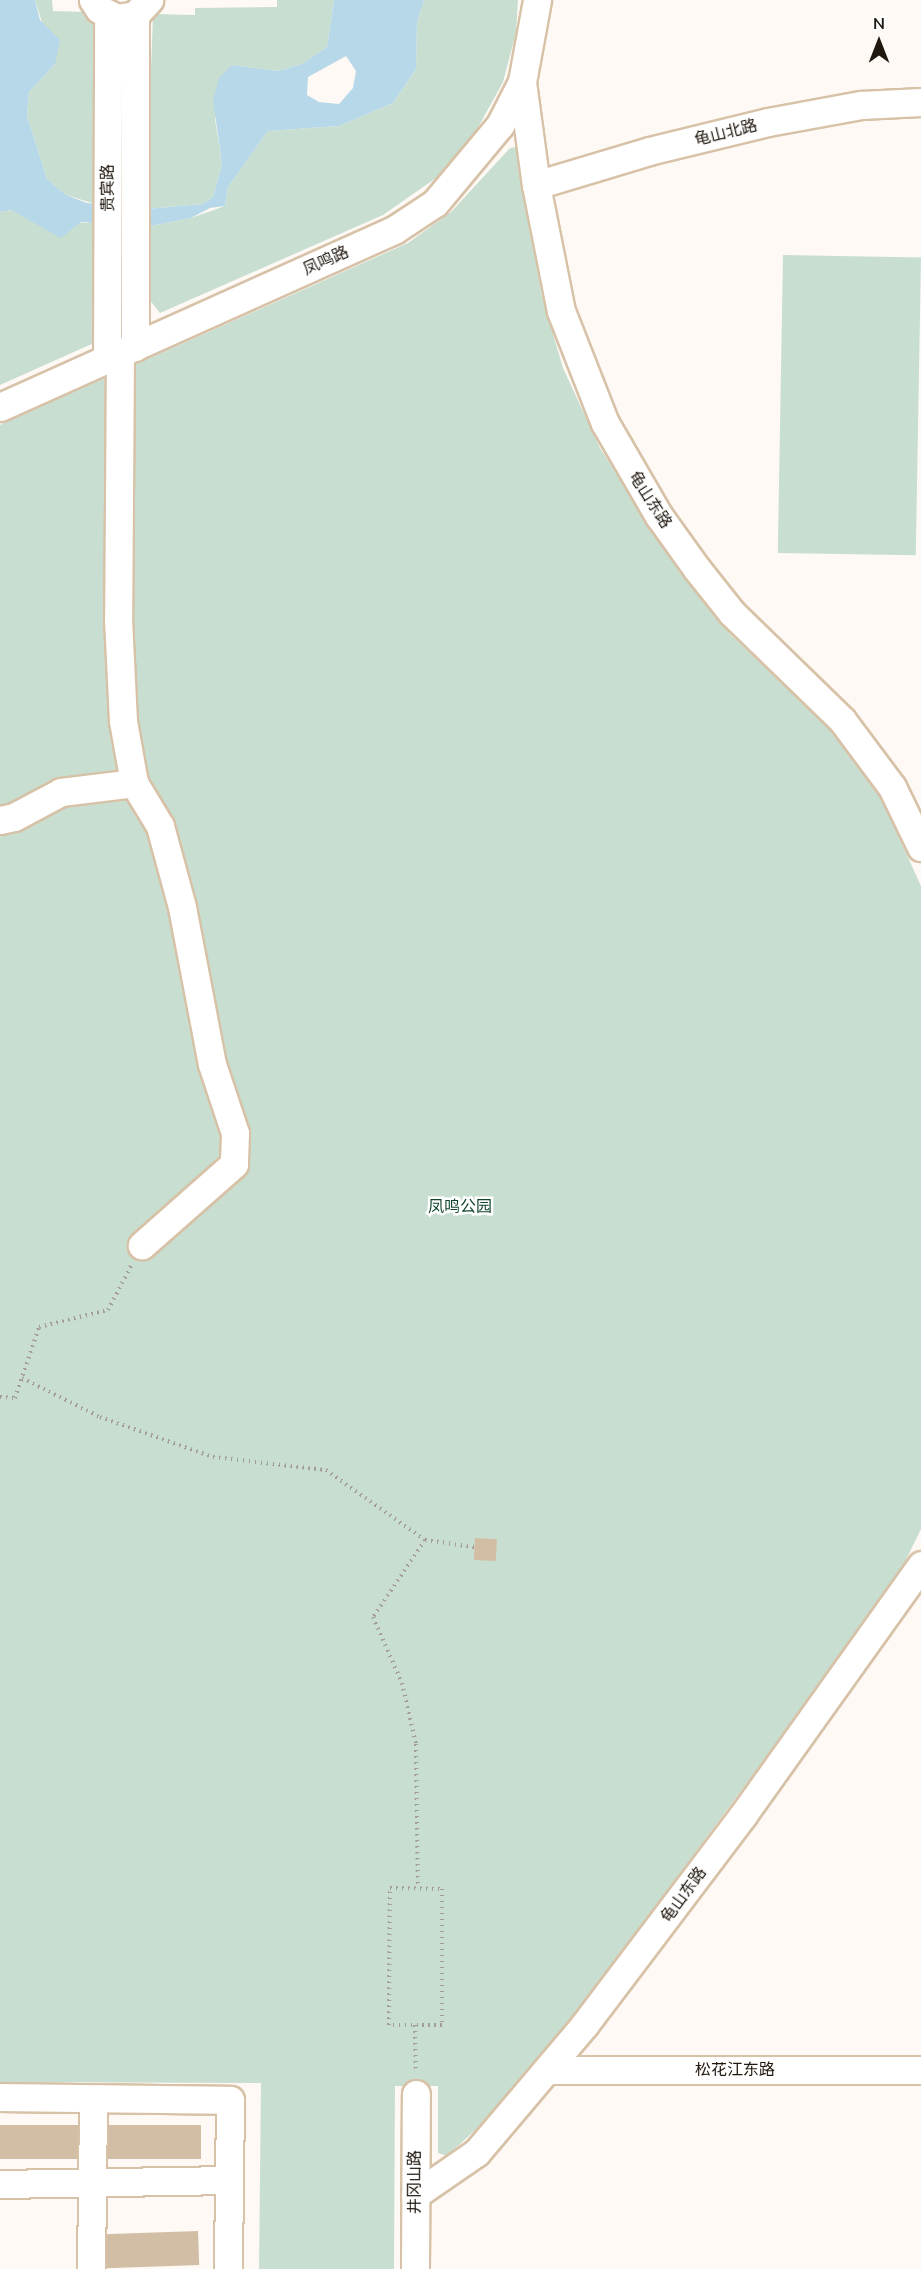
<!DOCTYPE html>
<meta charset="utf-8">
<style>
body{margin:0}
#map{position:relative;width:921px;height:2269px;overflow:hidden;background:#fef9f4;font-family:"Nunito Sans","Noto Sans SC",sans-serif}
div>[style]{position:absolute}
[style*='--x']{left:calc(var(--x)*1px);top:calc(var(--y)*1px);width:calc(var(--w)*1px);rotate:calc(var(--a)*1deg)}
.green>*{inset:0;background:#c8ded0;transform-origin:0 0}
.water>*{inset:0;background:#b7d8e8}
.building>*{inset:0;background:#d2bea4;transform-origin:0 0}
.path>*{height:4px;margin-top:-2px;transform-origin:0;background:repeating-linear-gradient(90deg,#a39d96 0 1.5px,transparent 0 6px)}
.roads{filter:drop-shadow(2px 0 #d7c2a8) drop-shadow(-2px 0 #d7c2a8) drop-shadow(0 2px #d7c2a8) drop-shadow(0 -2px #d7c2a8)}
.minor>*{height:27px;margin:-13.5px;padding:0 13.5px;transform-origin:13.5px;border-radius:13.5px;background:#fff}
span{translate:-50% -50%;white-space:nowrap;text-align:center;line-height:1.15;-webkit-text-stroke:5px #fff;paint-order:stroke}
.street-label{font-size:16px;color:#20180f}
.park-label{font-size:16px;color:#10452b}
.north{position:absolute;left:849px;top:12px;width:60px;height:60px;-webkit-text-stroke:4px #fff;paint-order:stroke;rotate:0deg;font-size:16px;font-weight:700;line-height:24px;text-align:center;color:#20180f}
.north::after{content:'';display:block;margin:auto;width:21px;height:27px;background:#20180f;clip-path:polygon(50% 0,100% 100%,50% 72%,0 100%)}
</style>
<div id="map">
<div class="green">
<div style="clip-path:polygon(35px 0,52px 0,53px 11px,88px 12px,98px 38px,95px 204px,66px 195px,47px 179px,27px 116px,29px 92px,55px 64px)"></div>
<div style="clip-path:polygon(277px 0,334px 0,327px 47px,302px 64px,278px 71px,232px 65px,215px 119px,222px 164px,213px 197px,203px 204px,146px 209px,153px 14px,195px 15px,195px 8px,277px 7px)"></div>
<div style="clip-path:polygon(424px 0,518px 0,516px 33px,503px 82px,475px 133px,439px 176px,383px 215px,160px 313px,145px 294px,146px 227px,191px 218px,225px 206px,228px 187px,268px 131px,339px 126px,393px 103px,416px 69px,417px 23px)"></div>
<div style="clip-path:polygon(517px 147px,542px 296px,563px 368px,600px 448px,680px 573px,730px 634px,841px 740px,878px 791px,921px 886px,921px 1529px,904px 1564px,821px 1683px,583px 2004px,485px 2121px,447px 2156px,438px 2153px,438px 2086px,395px 2086px,394px 2269px,259px 2269px,261px 2083px,0 2082px,0 425px,408px 243px,451px 212px,510px 148px)"></div>
<div style="clip-path:polygon(11px 210px,35px 222px,95px 223px,94px 343px,0 385px,0 212px)"></div>
<div style="left:783px;top:255px;width:138px;height:298px;rotate:1deg"></div>
</div>
<div class="water">
<div style="clip-path:polygon(evenodd,0 0,35px 0,40px 20px,60px 40px,55px 64px,29px 92px,27px 116px,47px 179px,66px 195px,87px 203px,146px 209px,203px 204px,213px 197px,222px 164px,213px 100px,219px 78px,232px 65px,278px 71px,302px 64px,327px 47px,334px 0,424px 0,417px 23px,416px 69px,393px 103px,339px 126px,268px 131px,228px 187px,225px 206px,210px 208px,191px 218px,146px 227px,81px 222px,61px 238px,11px 210px,0 212px,0 0,346px 56px,356px 71px,353px 88px,339px 104px,319px 102px,307px 95px,308px 77px,346px 56px)"></div>
</div>
<div class="building">
<div style="left:475px;top:1538px;width:22px;height:22px;rotate:3deg"></div>
<div style="left:79px;top:2125px;width:34px;height:79px;rotate:90deg"></div>
<div style="left:201px;top:2125px;width:34px;height:94px;rotate:90deg"></div>
<div style="left:198px;top:2231px;width:34px;height:94px;rotate:88deg"></div>
</div>
<div class="path">
<div style="--x:22;--y:1378;--w:87;--a:26.6"></div>
<div style="--x:100;--y:1417;--w:120;--a:19.5"></div>
<div style="--x:213;--y:1457;--w:114;--a:6.6"></div>
<div style="--x:326;--y:1470;--w:121;--a:35.3"></div>
<div style="--x:425;--y:1540;--w:93;--a:124"></div>
<div style="--x:373;--y:1617;--w:72;--a:66.3"></div>
<div style="--x:402;--y:1683;--w:63;--a:77.1"></div>
<div style="--x:416;--y:1744;--w:144;--a:89.2"></div>
<div style="--x:0;--y:1397;--w:15;--a:4"></div>
<div style="--x:15;--y:1398;--w:75;--a:-71.3"></div>
<div style="--x:39;--y:1327;--w:71;--a:-13.8"></div>
<div style="--x:108;--y:1310;--w:52;--a:-62.4"></div>
<div style="--x:425;--y:1540;--w:50;--a:8"></div>
<div style="--x:390;--y:1888;--w:52;--a:1.1"></div>
<div style="--x:442;--y:1889;--w:136;--a:90"></div>
<div style="--x:442;--y:2025;--w:53;--a:180"></div>
<div style="--x:389;--y:2025;--w:137;--a:-89.6"></div>
<div style="--x:415;--y:2025;--w:47;--a:88.8"></div>
</div>
<div class="roads">
<div class="minor">
<div style="--x:93;--y:0;--w:11;--a:56"></div>
<div style="--x:99;--y:9;--w:20;--a:27"></div>
<div style="--x:117;--y:18;--w:18;--a:-9"></div>
<div style="--x:135;--y:15;--w:21;--a:-47"></div>
<div style="--x:522;--y:82;--w:104;--a:82.3"></div>
<div style="--x:536;--y:185;--w:128;--a:78.8"></div>
<div style="--x:561;--y:311;--w:120;--a:68.6"></div>
<div style="--x:605;--y:423;--w:108;--a:59.9"></div>
<div style="--x:659;--y:516;--w:65;--a:54.4"></div>
<div style="--x:697;--y:569;--w:56;--a:51.5"></div>
<div style="--x:732;--y:613;--w:153;--a:44.2"></div>
<div style="--x:842;--y:720;--w:84;--a:53.3"></div>
<div style="--x:892;--y:787;--w:67;--a:64.2"></div>
<div style="--x:536;--y:185;--w:118;--a:-16.7"></div>
<div style="--x:649;--y:151;--w:122;--a:-13.7"></div>
<div style="--x:768;--y:122;--w:95;--a:-10.4"></div>
<div style="--x:861;--y:105;--w:60;--a:-2.9"></div>
<div style="--x:135;--y:347;--w:332;--a:-90"></div>
<div style="--x:120;--y:354;--w:265;--a:90.4"></div>
<div style="--x:118;--y:619;--w:102;--a:87.2"></div>
<div style="--x:123;--y:721;--w:63;--a:79.9"></div>
<div style="--x:134;--y:783;--w:50;--a:58.8"></div>
<div style="--x:160;--y:826;--w:84;--a:74.8"></div>
<div style="--x:182;--y:907;--w:160;--a:79.2"></div>
<div style="--x:212;--y:1064;--w:73;--a:71.6"></div>
<div style="--x:235;--y:1133;--w:31;--a:92"></div>
<div style="--x:234;--y:1164;--w:123;--a:138.6"></div>
<div style="--x:107;--y:360;--w:345;--a:-89.8"></div>
<div style="--x:0;--y:407;--w:432;--a:-24.2"></div>
<div style="--x:394;--y:230;--w:49;--a:-33.4"></div>
<div style="--x:435;--y:203;--w:102;--a:-50.2"></div>
<div style="--x:500;--y:125;--w:48;--a:-62.9"></div>
<div style="--x:522;--y:82;--w:83;--a:-79.6"></div>
<div style="--x:0;--y:820;--w:14;--a:-12"></div>
<div style="--x:14;--y:817;--w:53;--a:-28"></div>
<div style="--x:61;--y:792;--w:74;--a:-7"></div>
<div style="--x:549;--y:2070;--w:372;--a:0"></div>
<div style="--x:0;--y:2097;--w:230;--a:0.7"></div>
<div style="--x:230;--y:2100;--w:169;--a:90.7"></div>
<div style="--x:0;--y:2184;--w:229;--a:-1"></div>
<div style="--x:415;--y:2195;--w:75;--a:-34.7"></div>
<div style="--x:477;--y:2152;--w:167;--a:-49.8"></div>
<div style="--x:585;--y:2024;--w:262;--a:-52.9"></div>
<div style="--x:743;--y:1815;--w:307;--a:-54.5"></div>
<div style="--x:91;--y:2269;--w:170;--a:-89.3"></div>
<div style="--x:415;--y:2269;--w:175;--a:-89.7"></div>
</div>
</div>
<div class="street-label">
<span style="left:726px;top:133px;rotate:-14deg">龟山北路</span>
<span style="left:108px;top:188px;rotate:-90deg">贵宾路</span>
<span style="left:326px;top:261px;rotate:-24deg">凤鸣路</span>
<span style="left:650px;top:500px;rotate:57deg">龟山东路</span>
<span style="left:684px;top:1895px;rotate:-54deg">龟山东路</span>
<span style="left:735px;top:2070px">松花江东路</span>
<span style="left:415px;top:2182px;rotate:-90deg">井冈山路</span>
</div>
<div class="park-label">
<span style="left:460px;top:1207px">凤鸣公园</span>
</div>
<div class="north">N</div>
</div>
